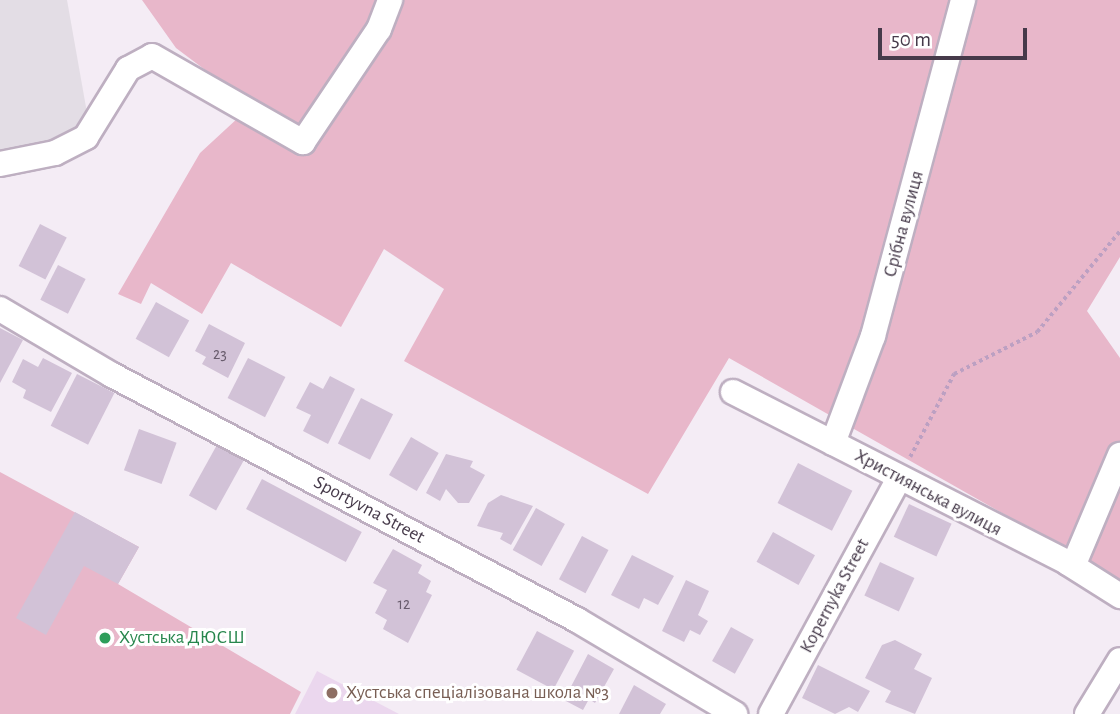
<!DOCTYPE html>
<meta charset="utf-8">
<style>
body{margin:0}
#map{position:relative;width:1120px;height:714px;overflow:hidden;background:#f4ecf5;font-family:"Alegreya Sans",sans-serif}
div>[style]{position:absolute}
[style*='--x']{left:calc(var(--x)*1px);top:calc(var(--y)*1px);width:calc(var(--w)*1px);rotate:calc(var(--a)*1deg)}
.industrial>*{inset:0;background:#e3dde5}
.education>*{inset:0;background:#ebd7ee}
.green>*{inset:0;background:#e8b7ca}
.building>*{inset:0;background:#d2c2d7;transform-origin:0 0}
.path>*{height:3.5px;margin-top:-1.75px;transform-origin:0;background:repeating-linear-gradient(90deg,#bca0c2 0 3.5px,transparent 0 7px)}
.roads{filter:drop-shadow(2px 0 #beafc1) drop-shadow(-2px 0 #beafc1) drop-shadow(0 2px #beafc1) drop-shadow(0 -2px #beafc1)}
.minor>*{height:24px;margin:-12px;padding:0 12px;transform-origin:12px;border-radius:12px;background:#fff}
.dots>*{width:19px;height:19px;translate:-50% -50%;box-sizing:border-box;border:4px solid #fff;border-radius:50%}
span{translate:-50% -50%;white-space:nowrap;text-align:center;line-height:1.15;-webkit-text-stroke:6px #fff;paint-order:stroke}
.number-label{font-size:16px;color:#695c6d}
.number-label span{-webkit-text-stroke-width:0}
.street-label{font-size:19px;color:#463a4a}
.leisure-label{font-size:19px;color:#27864d}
.left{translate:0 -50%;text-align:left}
.education-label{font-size:19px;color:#785e54}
.scale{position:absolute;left:878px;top:28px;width:149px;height:32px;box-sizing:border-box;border:4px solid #463a4a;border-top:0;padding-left:9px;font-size:21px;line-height:24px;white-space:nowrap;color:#463a4a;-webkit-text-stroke:5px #fff;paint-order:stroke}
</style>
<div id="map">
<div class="industrial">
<div style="clip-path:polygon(0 0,67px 0,92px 141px,0 157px)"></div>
</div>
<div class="education">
<div style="clip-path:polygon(317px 671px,399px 714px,295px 714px)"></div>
</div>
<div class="green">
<div style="clip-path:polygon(142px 0,1120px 0,1120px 257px,1087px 311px,1120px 358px,1120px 580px,729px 358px,648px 494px,404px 361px,444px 289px,384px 249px,341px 327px,231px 263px,202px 314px,151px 283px,141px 304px,118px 294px,200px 153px,252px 105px,176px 48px)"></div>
<div style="clip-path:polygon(0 472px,139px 547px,118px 584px,301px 692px,290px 714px,0 714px)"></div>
</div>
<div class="building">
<div style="left:40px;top:224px;width:30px;height:47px;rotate:27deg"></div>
<div style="left:58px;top:265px;width:31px;height:39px;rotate:27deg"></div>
<div style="left:156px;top:302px;width:38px;height:42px;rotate:29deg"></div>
<div style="clip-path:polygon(209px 324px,245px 343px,228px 378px,202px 364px,206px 357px,195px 351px)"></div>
<div style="clip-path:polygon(0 328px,23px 340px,0 383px)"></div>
<div style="clip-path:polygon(43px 358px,72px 373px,51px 412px,23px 398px,26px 390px,12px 382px,23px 359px,38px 367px)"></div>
<div style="left:248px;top:358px;width:42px;height:45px;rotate:27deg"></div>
<div style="left:77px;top:374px;width:42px;height:58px;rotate:27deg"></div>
<div style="clip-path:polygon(330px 376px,355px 389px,328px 444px,303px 431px,311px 415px,296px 408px,310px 382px,323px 389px)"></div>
<div style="left:361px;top:398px;width:36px;height:51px;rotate:27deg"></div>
<div style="left:139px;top:429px;width:40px;height:44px;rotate:20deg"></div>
<div style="left:411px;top:437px;width:32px;height:44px;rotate:30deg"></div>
<div style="left:218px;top:443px;width:31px;height:60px;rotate:29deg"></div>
<div style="clip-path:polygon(446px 454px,473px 461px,470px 467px,485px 475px,469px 503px,458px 503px,446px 489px,440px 501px,426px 493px)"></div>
<div style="left:798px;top:463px;width:61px;height:45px;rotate:27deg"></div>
<div style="left:262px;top:479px;width:113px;height:34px;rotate:28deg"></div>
<div style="clip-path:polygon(501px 495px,533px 506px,511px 545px,500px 539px,503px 533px,477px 526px,488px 503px)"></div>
<div style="left:909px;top:504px;width:47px;height:36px;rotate:25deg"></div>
<div style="left:536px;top:508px;width:33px;height:48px;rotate:29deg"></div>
<div style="clip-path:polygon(75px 512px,139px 547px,118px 584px,84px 566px,46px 635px,16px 618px)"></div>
<div style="left:773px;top:532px;width:48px;height:34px;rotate:29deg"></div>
<div style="left:582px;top:536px;width:30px;height:49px;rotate:28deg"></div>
<div style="clip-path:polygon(393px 549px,422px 565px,418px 573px,431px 581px,426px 592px,432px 595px,408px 643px,383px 629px,387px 620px,375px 613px,387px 590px,373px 583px)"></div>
<div style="clip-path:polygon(632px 555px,674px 576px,658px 605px,644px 598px,639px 609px,611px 595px)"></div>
<div style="left:880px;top:562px;width:38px;height:37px;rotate:25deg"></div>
<div style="clip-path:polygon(686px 580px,709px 591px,698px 615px,708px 621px,700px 635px,690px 630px,684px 642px,662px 631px)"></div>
<div style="left:731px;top:627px;width:26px;height:39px;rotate:29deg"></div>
<div style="left:537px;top:631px;width:42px;height:44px;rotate:28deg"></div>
<div style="clip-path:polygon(895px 640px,922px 654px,914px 669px,932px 678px,915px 714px,885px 702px,891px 691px,865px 678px,882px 645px)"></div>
<div style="clip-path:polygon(588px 654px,614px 669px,595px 703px,589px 699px,583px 710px,564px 700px)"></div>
<div style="clip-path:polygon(818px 665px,870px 691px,858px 712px,849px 707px,835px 714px,802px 698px)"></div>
<div style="clip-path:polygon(634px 685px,666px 704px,660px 714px,619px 714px)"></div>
</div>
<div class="path">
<div style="--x:910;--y:457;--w:94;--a:-62.1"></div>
<div style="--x:954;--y:374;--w:93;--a:-26.8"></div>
<div style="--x:1037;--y:332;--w:131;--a:-50.6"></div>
</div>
<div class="roads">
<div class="minor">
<div style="--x:0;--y:164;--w:56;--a:-11.3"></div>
<div style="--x:55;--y:153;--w:35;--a:-27"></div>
<div style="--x:86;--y:137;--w:80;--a:-58.3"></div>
<div style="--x:128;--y:69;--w:27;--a:-28"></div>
<div style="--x:152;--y:56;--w:174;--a:29.7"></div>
<div style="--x:303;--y:142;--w:136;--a:-56.1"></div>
<div style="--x:379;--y:29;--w:31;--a:-69"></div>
<div style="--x:0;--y:309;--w:130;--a:30.5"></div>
<div style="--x:112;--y:375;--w:526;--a:27.78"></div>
<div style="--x:577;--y:620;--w:184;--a:30.7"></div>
<div style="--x:733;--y:392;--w:376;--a:27"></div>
<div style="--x:1068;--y:563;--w:62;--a:32.4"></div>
<div style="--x:833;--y:443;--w:114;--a:-69.5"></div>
<div style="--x:873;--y:336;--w:348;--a:-75"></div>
<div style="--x:1068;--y:563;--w:9;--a:-27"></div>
<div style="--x:1076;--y:559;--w:113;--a:-67.1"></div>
<div style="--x:771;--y:714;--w:268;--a:-61.5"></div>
<div style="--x:1087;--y:714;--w:63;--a:-58.6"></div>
</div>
</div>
<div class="dots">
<div style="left:105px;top:638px;background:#2e9e5b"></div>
<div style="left:332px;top:693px;background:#8d6e63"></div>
</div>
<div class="number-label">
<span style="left:220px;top:354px">23</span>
<span style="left:404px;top:604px">12</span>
</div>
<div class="street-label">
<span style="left:904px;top:224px;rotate:-75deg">Срібна вулиця</span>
<span style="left:928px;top:493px;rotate:28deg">Християнська вулиця</span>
<span style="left:369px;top:510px;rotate:28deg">Sportyvna Street</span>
<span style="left:835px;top:596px;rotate:-62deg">Kopernyka Street</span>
</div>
<div class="leisure-label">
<span class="left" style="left:119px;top:638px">Хустська ДЮСШ</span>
</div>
<div class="education-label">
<span class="left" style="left:346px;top:693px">Хустська спеціалізована школа №3</span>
</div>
<div class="scale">50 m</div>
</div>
